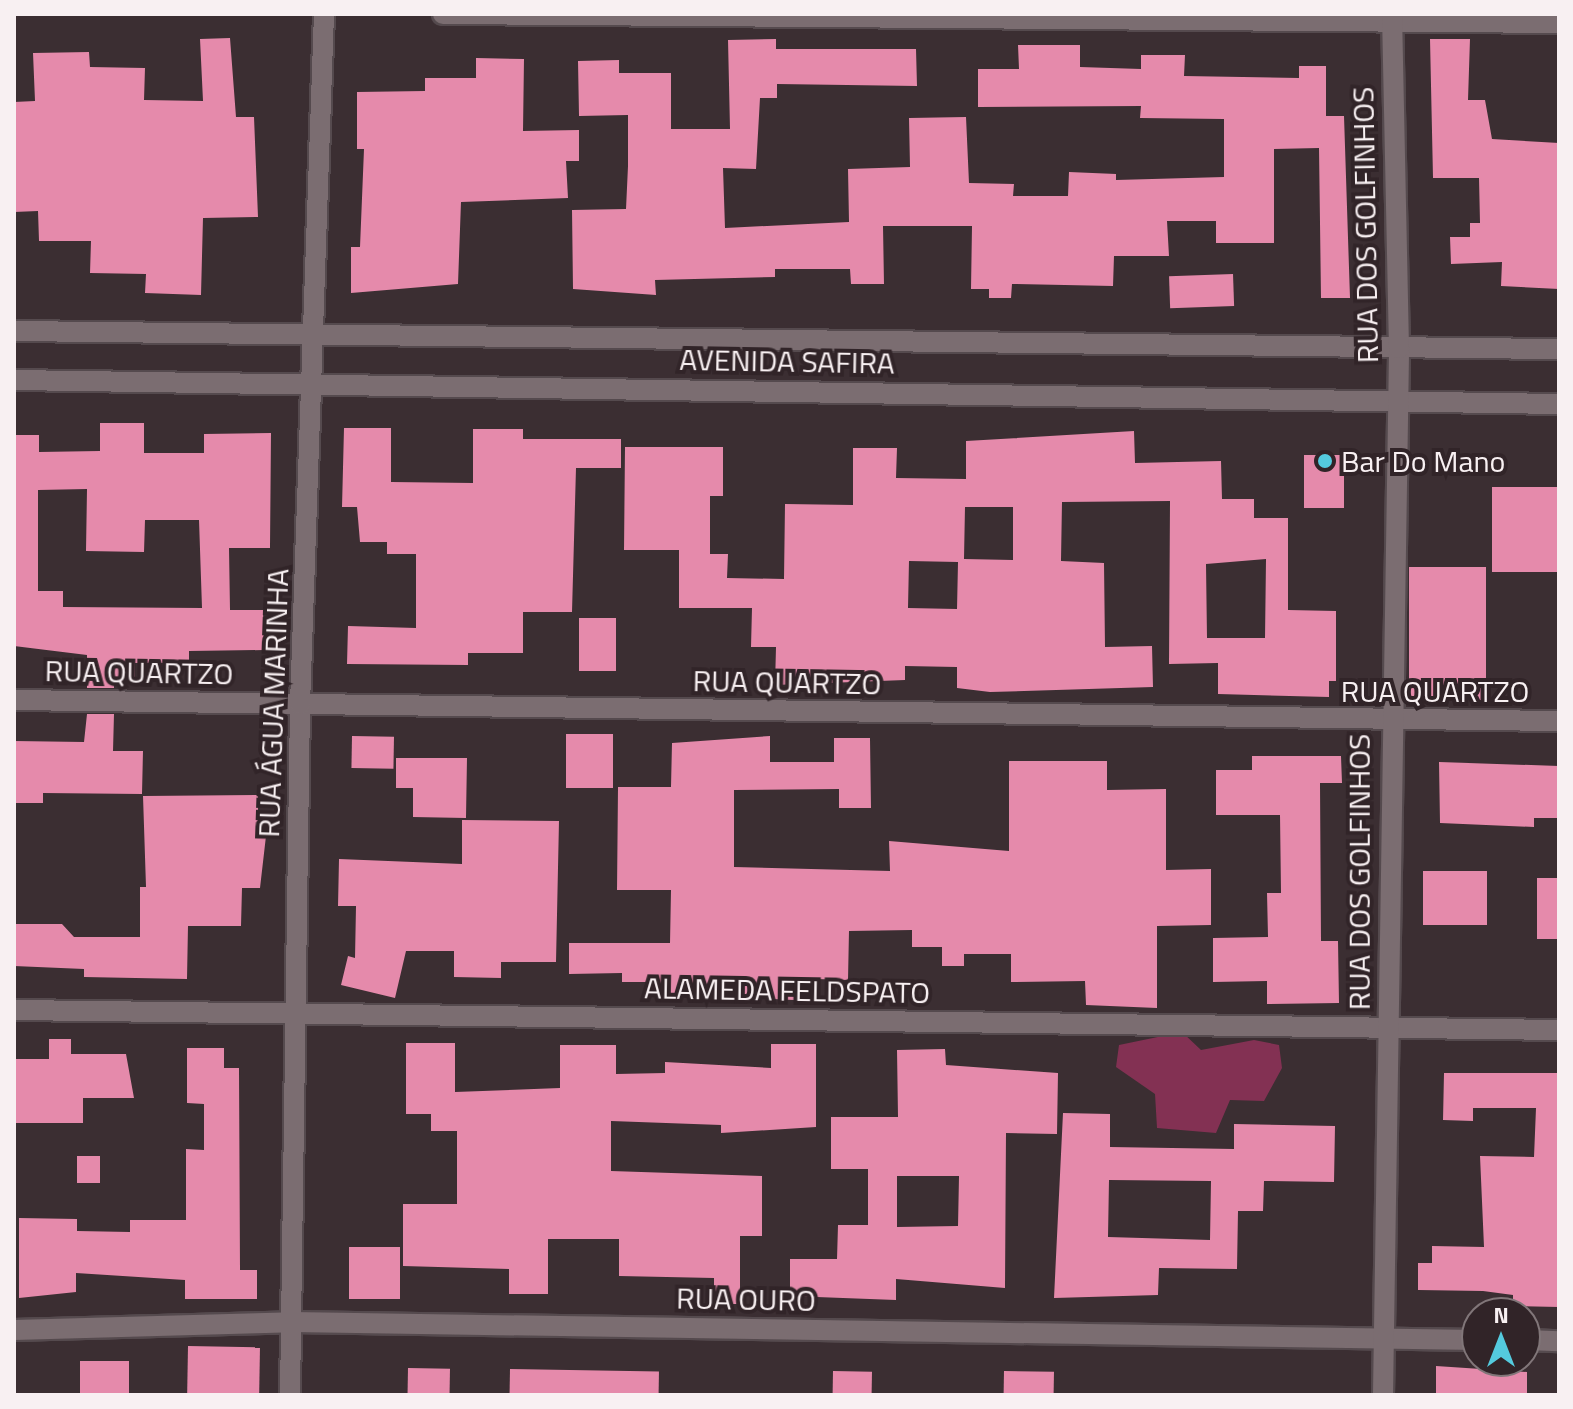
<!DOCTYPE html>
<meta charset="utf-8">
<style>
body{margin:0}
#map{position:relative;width:1573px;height:1409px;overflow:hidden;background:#3b2e32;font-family:"Titillium Web",sans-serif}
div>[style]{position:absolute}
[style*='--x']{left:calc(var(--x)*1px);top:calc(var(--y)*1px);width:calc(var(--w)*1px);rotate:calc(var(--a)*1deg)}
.water>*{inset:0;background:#833153}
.building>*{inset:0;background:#e58aab;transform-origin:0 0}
.roads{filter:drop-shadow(2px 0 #554a4e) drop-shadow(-2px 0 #554a4e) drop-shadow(0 2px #554a4e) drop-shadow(0 -2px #554a4e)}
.minor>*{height:20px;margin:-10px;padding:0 10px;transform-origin:10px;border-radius:10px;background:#7b6d71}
.dots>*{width:22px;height:22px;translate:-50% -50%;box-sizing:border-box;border:4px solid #312428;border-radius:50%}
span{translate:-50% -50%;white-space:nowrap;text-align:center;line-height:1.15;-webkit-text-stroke:8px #312428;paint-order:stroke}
.street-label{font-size:30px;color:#f8f0f2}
.poi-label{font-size:30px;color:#f8f0f2}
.left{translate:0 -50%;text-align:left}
.frame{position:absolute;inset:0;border:16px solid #f8f0f2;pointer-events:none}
.north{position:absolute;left:1461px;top:1297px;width:80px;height:80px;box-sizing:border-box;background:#312428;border:2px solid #817679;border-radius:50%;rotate:0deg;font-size:22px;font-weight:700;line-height:32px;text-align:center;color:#f8f0f2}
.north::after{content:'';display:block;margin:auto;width:28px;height:36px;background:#54cade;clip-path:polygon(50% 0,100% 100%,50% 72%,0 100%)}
</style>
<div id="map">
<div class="water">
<div style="clip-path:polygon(1182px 1032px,1201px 1050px,1254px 1040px,1279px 1045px,1282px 1068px,1264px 1101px,1230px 1100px,1216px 1133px,1157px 1128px,1155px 1094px,1116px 1067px,1119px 1045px)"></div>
</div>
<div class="building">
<div style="clip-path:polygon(230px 38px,236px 117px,254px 117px,258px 217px,203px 218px,201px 295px,145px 293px,146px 274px,90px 273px,91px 241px,39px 241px,38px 211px,14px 212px,14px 102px,35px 101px,33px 53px,89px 52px,90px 67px,145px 68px,144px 100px,203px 101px,200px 39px)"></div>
<div style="clip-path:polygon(776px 39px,776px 49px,916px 49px,917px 86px,777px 84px,777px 98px,760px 98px,756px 169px,723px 168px,725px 228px,849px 222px,848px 169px,910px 167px,909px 118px,966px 117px,969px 183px,1014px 184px,1013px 196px,1068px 196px,1069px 172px,1116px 174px,1116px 180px,1224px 177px,1224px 119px,1140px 118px,1141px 106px,978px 107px,978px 69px,1019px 69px,1018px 45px,1080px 45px,1080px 67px,1141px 69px,1141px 55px,1185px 55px,1184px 76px,1299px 78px,1299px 66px,1326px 66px,1326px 116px,1344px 116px,1350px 298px,1321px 298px,1319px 148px,1274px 149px,1274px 243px,1216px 243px,1216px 221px,1167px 221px,1169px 256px,1114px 256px,1113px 286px,1012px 284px,1011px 298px,989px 298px,989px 289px,971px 289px,972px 226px,883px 226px,884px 284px,851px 284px,850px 269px,775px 269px,775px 277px,655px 280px,656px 295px,573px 289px,572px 210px,626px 209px,628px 166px,628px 115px,579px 116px,578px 61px,619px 60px,619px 73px,671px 73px,671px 129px,730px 129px,728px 40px)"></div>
<div style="clip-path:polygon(1430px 39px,1470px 39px,1468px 100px,1485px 100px,1492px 139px,1559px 143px,1559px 289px,1501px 286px,1502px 262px,1451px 264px,1450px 237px,1470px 237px,1470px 223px,1480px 223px,1479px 178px,1433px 178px)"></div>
<div style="clip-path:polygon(476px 58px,524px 59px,523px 131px,579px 130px,579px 161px,566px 161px,568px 198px,461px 202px,458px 284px,351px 293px,351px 247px,360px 247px,364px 149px,357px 149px,357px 92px,425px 91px,425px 78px,476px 78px)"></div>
<div style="left:1233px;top:274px;width:32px;height:64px;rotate:88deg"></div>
<div style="clip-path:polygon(evenodd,100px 423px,144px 423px,144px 453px,204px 453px,204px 434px,271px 433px,270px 548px,229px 548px,230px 610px,263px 610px,264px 650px,189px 651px,189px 663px,135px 663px,135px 677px,114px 677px,114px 688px,87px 688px,87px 655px,14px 646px,14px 435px,39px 435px,39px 452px,100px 451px,100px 423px,87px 489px,86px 551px,144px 552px,145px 520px,199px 520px,202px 608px,63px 607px,63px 591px,38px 591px,38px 490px,87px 489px)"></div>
<div style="clip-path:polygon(344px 428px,391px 428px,391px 482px,473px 483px,473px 429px,523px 429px,523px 439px,621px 439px,621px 468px,576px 468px,572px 612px,523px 612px,523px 653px,468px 653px,468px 665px,347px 664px,348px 626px,416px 628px,416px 554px,387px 554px,387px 542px,360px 542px,357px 507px,342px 507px)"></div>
<div style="clip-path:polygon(evenodd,1134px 431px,1135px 463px,1221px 461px,1222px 499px,1254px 499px,1254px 518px,1288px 518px,1288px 610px,1336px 611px,1336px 681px,1329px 681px,1329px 697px,1218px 694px,1218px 663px,1169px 664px,1170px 501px,1062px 502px,1061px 561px,1104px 563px,1105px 647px,1152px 646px,1153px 687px,990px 692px,957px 688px,957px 667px,905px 666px,905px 680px,775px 685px,776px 647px,751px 647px,752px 608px,679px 608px,679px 550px,624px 550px,625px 447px,723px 447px,723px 496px,710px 496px,710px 554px,728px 554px,727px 578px,784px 579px,785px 504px,853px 505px,853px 448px,897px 448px,896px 478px,966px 479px,966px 441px,1134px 431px,965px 507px,1013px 507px,1013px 560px,964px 559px,965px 507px,1134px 431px,1266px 559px,1265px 638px,1207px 638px,1206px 564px,1266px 559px,1134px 431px,909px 561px,958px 562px,957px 609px,908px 608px,909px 561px)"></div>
<div style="left:1304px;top:455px;width:40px;height:53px"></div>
<div style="left:1559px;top:487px;width:85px;height:67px;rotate:90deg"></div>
<div style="left:1409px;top:567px;width:77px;height:133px"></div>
<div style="left:579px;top:618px;width:37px;height:53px"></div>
<div style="clip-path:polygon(87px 714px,114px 714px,113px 751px,143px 751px,142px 794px,43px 793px,43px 803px,14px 803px,14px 741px,84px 742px)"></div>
<div style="left:566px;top:734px;width:47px;height:54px"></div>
<div style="left:352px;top:736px;width:42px;height:32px;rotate:1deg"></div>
<div style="clip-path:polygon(770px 736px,770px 762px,834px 762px,834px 738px,870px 738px,871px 808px,839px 808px,839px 789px,734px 790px,734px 867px,890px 871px,889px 841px,1009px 851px,1009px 761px,1107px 761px,1107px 790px,1166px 789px,1166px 870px,1211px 869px,1211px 925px,1157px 926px,1157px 1008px,1086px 1005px,1085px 981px,1011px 982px,1011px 954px,964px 954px,964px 966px,942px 966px,942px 947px,912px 947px,912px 930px,849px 931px,848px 980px,816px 979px,815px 1001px,650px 993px,650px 982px,622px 982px,622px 973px,569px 974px,569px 943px,670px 943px,671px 890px,617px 890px,618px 787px,671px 787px,672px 743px)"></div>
<div style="clip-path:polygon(1252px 756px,1341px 756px,1342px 783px,1320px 783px,1321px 941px,1338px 941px,1339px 1003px,1267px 1004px,1267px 981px,1213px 982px,1213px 938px,1268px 937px,1267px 893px,1281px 893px,1280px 815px,1216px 815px,1216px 770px,1252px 770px)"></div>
<div style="clip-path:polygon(396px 758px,467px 758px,466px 818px,413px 817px,413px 788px,396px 788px)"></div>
<div style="clip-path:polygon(1439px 762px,1559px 766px,1559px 818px,1534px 818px,1534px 827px,1440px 823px)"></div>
<div style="clip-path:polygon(258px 795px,258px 836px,266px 836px,260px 888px,242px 888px,241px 926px,188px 926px,187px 979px,84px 977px,84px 969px,14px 966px,14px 924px,62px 924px,74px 937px,140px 937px,140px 887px,146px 887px,143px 796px)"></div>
<div style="clip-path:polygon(462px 820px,559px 821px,556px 962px,501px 962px,501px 978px,454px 977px,454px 951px,406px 951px,395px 998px,341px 985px,348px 956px,355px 958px,356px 906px,338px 906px,339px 859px,462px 864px)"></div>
<div style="left:1423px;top:871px;width:64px;height:54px"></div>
<div style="left:1537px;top:878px;width:22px;height:61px"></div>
<div style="clip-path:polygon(49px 1039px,71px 1039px,71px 1054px,126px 1054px,134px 1098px,83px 1098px,83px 1123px,14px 1123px,14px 1059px,49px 1059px)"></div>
<div style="clip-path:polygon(406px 1043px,455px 1043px,455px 1092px,560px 1088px,560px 1045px,616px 1045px,616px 1074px,665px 1073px,665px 1062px,771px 1068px,771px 1044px,816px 1044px,816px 1127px,721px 1133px,721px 1125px,611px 1121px,611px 1171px,762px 1176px,762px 1236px,740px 1236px,740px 1304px,714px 1304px,714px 1278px,619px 1276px,619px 1239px,548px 1239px,548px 1294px,509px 1294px,509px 1269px,403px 1266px,403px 1204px,457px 1204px,457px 1131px,431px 1131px,431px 1114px,406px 1114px)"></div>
<div style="clip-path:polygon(187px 1048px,224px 1048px,224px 1068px,239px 1068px,240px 1270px,257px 1270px,257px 1299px,185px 1299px,185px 1280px,76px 1273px,76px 1292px,19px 1298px,19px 1218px,77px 1219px,77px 1231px,130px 1232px,130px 1220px,186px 1220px,186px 1149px,204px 1150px,204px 1104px,187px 1103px)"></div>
<div style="clip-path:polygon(evenodd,945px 1049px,946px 1065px,1058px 1073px,1057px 1134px,1006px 1133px,1005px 1288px,896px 1279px,896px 1300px,790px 1296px,790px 1259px,837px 1259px,838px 1225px,868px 1225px,868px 1169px,831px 1169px,831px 1117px,898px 1117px,897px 1050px,945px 1049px,897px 1176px,959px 1176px,958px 1226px,897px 1227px,897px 1176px)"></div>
<div style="clip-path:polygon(1444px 1073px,1559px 1073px,1559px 1307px,1513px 1306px,1513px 1295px,1483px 1291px,1418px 1290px,1418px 1263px,1432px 1263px,1432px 1246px,1484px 1247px,1480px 1156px,1534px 1157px,1536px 1108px,1473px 1108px,1473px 1121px,1443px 1120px)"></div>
<div style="clip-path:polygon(evenodd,1063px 1113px,1110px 1114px,1110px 1147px,1234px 1149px,1234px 1124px,1335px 1126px,1334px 1182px,1264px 1181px,1263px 1211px,1238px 1211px,1237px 1269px,1159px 1268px,1158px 1295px,1054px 1298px,1063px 1113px,1109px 1180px,1211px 1181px,1210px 1240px,1108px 1237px,1109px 1180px)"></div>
<div style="left:77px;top:1156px;width:23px;height:27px"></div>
<div style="left:349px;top:1247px;width:51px;height:52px"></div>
<div style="left:188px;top:1346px;width:72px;height:49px;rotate:1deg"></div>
<div style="left:80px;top:1361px;width:49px;height:34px"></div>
<div style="clip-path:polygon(1436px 1366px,1527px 1372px,1527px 1395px,1436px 1395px)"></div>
<div style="left:408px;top:1368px;width:42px;height:27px;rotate:1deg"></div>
<div style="left:510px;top:1369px;width:149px;height:26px;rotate:1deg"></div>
<div style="left:833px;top:1371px;width:39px;height:24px;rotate:1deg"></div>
<div style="left:1004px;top:1371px;width:50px;height:24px;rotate:1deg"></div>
</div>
<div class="roads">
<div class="minor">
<div style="--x:443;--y:14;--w:1116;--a:0.46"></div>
<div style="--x:14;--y:331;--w:1545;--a:0.67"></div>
<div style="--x:14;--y:380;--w:1545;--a:0.89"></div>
<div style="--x:14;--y:700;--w:1545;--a:0.78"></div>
<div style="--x:14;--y:1010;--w:1545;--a:0.74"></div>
<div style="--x:14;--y:1330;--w:278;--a:-1.6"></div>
<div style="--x:292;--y:1322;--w:1185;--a:0.87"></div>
<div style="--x:1525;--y:1340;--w:34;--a:2"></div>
<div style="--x:290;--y:1395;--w:691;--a:-89.17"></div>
<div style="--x:300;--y:704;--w:690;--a:-88.01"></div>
<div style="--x:1383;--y:1395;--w:1047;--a:-89.12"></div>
<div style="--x:1399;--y:348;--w:334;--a:-91.2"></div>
</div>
</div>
<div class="dots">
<div style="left:1325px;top:461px;background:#54cade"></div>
</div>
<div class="street-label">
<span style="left:1365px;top:225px;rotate:-91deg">RUA DOS GOLFINHOS</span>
<span style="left:787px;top:361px;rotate:1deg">AVENIDA SAFIRA</span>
<span style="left:139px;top:672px;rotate:1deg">RUA QUARTZO</span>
<span style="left:787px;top:682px;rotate:1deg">RUA QUARTZO</span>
<span style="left:1435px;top:691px">RUA QUARTZO</span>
<span style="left:273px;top:703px;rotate:-88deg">RUA ÁGUA MARINHA</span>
<span style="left:1359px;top:872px;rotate:-90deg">RUA DOS GOLFINHOS</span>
<span style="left:787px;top:990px;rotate:1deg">ALAMEDA FELDSPATO</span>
<span style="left:746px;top:1299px;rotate:1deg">RUA OURO</span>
</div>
<div class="poi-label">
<span class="left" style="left:1341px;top:461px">Bar Do Mano</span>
</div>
<div class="frame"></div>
<div class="north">N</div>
</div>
